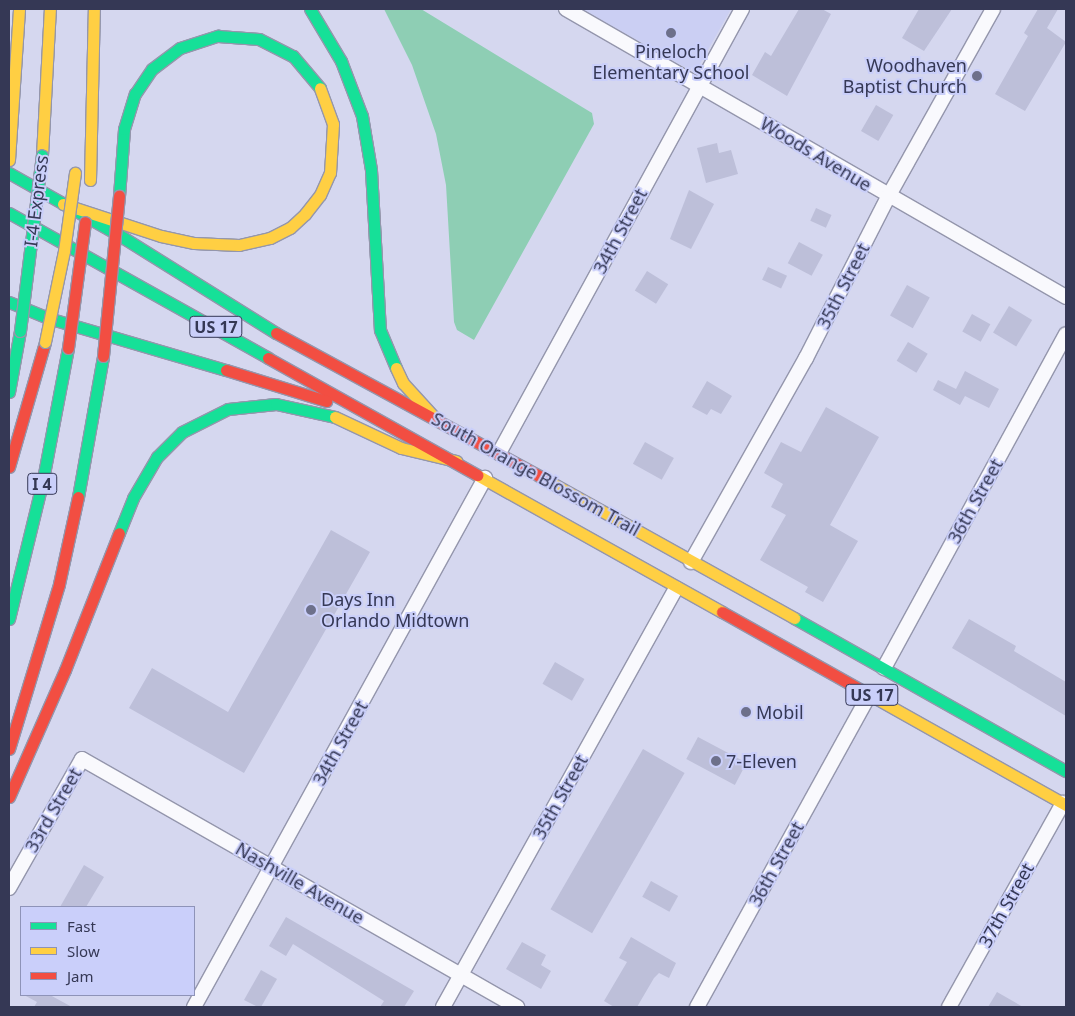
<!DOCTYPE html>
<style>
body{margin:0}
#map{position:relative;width:1075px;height:1016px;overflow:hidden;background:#d5d7ef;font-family:"Noto Sans",sans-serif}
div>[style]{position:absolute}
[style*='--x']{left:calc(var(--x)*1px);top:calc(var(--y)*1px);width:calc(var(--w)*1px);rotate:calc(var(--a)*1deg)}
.built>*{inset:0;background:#cbcff3}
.water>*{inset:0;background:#8eceb4}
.building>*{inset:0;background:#bdbfd9;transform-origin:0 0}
.roads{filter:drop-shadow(1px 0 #9496ac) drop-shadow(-1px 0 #9496ac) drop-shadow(0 1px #9496ac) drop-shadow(0 -1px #9496ac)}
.street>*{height:14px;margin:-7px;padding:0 7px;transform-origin:7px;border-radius:7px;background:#f9f9fd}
.fast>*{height:11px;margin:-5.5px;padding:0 5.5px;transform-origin:5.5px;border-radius:5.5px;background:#16e098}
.slow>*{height:11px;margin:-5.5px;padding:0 5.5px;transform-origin:5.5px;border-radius:5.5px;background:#ffcf43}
.jam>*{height:11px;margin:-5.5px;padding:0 5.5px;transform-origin:5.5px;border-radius:5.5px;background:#f24e42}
.bridges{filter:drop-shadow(1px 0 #9496ac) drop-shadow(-1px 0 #9496ac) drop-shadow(0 1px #9496ac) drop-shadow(0 -1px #9496ac)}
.fast-bridge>*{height:11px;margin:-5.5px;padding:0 5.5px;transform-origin:5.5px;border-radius:5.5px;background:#16e098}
.slow-bridge>*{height:11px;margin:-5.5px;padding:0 5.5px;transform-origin:5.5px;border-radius:5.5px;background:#ffcf43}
.jam-bridge>*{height:11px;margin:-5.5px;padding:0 5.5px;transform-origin:5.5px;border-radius:5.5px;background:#f24e42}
.dots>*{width:14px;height:14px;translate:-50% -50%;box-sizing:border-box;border:2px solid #cacffa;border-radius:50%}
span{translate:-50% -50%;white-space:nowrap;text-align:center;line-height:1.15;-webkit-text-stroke:4px #cacffa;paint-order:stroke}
.shield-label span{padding:1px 4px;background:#cacffa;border:1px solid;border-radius:4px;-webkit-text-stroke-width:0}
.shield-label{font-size:16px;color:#353855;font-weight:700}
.poi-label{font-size:18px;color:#353855}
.right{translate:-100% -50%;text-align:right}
.left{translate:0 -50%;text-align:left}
.street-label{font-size:18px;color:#353855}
.frame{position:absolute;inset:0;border:10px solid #353855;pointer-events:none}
.legend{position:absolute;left:20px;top:906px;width:175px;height:90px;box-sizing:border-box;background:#cacffa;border:1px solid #8e93b8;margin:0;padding:6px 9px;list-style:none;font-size:15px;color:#353855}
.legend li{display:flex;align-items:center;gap:10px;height:25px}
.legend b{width:25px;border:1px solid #8e93b8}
</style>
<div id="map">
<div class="built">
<div style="clip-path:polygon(582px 9px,731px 9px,700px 64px,688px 69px)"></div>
</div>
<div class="water">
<div style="clip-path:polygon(384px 9px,421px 9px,592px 113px,594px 124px,474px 340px,457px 330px,454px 322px,446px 185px,436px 134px,412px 65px)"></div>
</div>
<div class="building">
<div style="clip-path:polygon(799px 9px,822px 9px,831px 14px,787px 96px,752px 75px,765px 52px,771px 56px)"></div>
<div style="clip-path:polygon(919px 9px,952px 9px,924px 51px,902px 38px)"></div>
<div style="clip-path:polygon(1038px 9px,1058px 9px,1047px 28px,1066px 42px,1025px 111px,995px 94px,1028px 36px,1024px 33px)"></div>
<div style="left:876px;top:105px;width:20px;height:30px;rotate:30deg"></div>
<div style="clip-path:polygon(717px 143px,719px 153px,731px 150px,738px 174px,706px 183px,697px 148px)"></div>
<div style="clip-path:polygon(689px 190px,714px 204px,691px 249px,670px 239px)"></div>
<div style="left:816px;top:208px;width:17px;height:14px;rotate:24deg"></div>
<div style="left:799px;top:242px;width:27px;height:24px;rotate:28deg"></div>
<div style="left:768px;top:267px;width:21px;height:14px;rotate:25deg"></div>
<div style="left:647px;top:271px;width:25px;height:23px;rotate:32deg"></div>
<div style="left:907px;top:285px;width:26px;height:35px;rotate:29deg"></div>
<div style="left:1009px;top:306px;width:27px;height:31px;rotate:31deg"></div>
<div style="left:972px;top:314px;width:21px;height:20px;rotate:29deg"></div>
<div style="left:908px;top:342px;width:23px;height:22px;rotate:31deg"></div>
<div style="clip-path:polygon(965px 371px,999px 389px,989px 408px,965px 396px,960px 405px,933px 390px,938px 380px,956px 389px)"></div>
<div style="clip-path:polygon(707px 381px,732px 396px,721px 414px,711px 409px,707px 415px,692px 407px)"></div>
<div style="clip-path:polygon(826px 407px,879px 437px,830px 525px,858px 541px,823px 602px,805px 592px,808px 587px,760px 560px,786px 515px,771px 507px,783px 484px,764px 473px,781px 442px,801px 452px)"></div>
<div style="left:645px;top:442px;width:33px;height:25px;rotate:29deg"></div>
<div style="clip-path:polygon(331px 530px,370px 552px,244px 773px,129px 708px,152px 668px,228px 712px)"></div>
<div style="clip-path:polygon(969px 619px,1016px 646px,1014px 651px,1066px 682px,1066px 716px,952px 648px)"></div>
<div style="left:555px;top:662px;width:34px;height:25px;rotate:30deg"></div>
<div style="left:698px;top:737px;width:55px;height:25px;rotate:28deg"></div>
<div style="left:643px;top:749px;width:48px;height:185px;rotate:30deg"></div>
<div style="clip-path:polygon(84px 865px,104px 877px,86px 907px,60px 907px)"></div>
<div style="left:651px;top:881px;width:31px;height:18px;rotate:29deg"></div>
<div style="clip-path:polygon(286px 917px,414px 991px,404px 1007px,380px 1007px,384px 1001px,293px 944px,286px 956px,269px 946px)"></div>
<div style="clip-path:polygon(631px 937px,676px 963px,669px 978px,659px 973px,654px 978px,637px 1007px,614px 1007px,604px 1001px,627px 962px,619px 958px)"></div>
<div style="clip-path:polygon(522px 942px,546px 955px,541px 965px,551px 971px,541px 989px,506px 969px)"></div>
<div style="clip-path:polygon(261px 970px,277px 979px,261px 1007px,258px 1007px,244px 1000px)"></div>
<div style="clip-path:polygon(997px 992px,1023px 1007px,988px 1007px)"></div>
<div style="clip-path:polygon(24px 995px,50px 995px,72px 1007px,34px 1007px,37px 1002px)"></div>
</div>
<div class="roads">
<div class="street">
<div style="--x:566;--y:9;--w:577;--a:29.94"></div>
<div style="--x:499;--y:453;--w:506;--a:-61.31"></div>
<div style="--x:691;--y:562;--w:234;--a:-60.6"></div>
<div style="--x:806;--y:358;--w:181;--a:-63"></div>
<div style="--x:888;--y:197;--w:215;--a:-60.8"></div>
<div style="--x:884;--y:668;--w:380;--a:-61.4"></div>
<div style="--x:9;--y:888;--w:148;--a:-60.5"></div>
<div style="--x:82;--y:759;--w:501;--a:29.69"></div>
<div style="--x:194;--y:1007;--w:604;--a:-61.19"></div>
<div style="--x:443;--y:1007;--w:479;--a:-60.9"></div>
<div style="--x:697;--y:1007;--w:358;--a:-61.1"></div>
<div style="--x:949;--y:1007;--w:234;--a:-60.8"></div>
</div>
<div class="fast">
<div style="--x:310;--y:9;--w:61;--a:59.2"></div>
<div style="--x:341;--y:61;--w:59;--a:69.1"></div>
<div style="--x:362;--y:116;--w:55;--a:80.5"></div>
<div style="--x:371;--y:170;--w:160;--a:86.8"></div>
<div style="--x:380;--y:330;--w:41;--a:67.2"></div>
<div style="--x:9;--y:173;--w:126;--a:29.4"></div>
<div style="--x:119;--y:235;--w:185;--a:32"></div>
<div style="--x:119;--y:196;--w:67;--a:-85.7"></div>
<div style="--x:124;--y:129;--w:37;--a:-73"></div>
<div style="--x:135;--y:94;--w:30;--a:-56"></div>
<div style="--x:152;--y:69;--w:35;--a:-37"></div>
<div style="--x:180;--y:48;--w:40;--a:-18"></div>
<div style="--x:218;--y:36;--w:41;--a:4.2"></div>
<div style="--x:259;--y:39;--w:38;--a:27"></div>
<div style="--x:293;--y:56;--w:42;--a:49.8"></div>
<div style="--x:9;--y:213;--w:297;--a:29.2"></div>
<div style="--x:9;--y:302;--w:42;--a:22.3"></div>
<div style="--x:48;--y:318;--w:185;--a:16.3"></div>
<div style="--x:9;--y:392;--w:62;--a:-79.8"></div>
<div style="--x:78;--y:497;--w:143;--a:-79.9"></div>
<div style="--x:119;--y:533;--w:38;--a:-68"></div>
<div style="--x:133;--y:498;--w:48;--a:-59.7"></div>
<div style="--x:157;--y:457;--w:35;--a:-45"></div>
<div style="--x:182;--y:432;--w:51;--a:-26.6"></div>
<div style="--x:228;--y:409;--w:48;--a:-5.9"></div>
<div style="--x:276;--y:404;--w:60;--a:12.4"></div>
<div style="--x:794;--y:618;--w:312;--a:29.4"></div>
<div style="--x:9;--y:619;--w:144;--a:-76.3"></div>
<div style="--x:43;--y:479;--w:133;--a:-79.2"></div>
</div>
<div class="slow">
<div style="--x:42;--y:155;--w:146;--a:-86.9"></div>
<div style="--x:9;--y:160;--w:151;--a:-86.2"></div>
<div style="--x:90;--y:180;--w:171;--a:-88.7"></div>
<div style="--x:63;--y:204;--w:103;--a:18.1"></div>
<div style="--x:161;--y:236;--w:34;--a:12"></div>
<div style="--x:194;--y:243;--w:45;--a:2.5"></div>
<div style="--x:239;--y:245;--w:32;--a:-13"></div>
<div style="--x:270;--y:238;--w:22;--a:-27"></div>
<div style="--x:290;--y:228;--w:21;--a:-43"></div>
<div style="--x:305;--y:214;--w:24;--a:-52"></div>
<div style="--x:320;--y:195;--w:24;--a:-66"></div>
<div style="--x:330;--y:173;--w:49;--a:-86.5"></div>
<div style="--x:333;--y:124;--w:38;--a:-110"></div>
<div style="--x:396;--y:368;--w:17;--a:65"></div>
<div style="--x:403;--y:383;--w:46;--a:47.6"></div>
<div style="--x:335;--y:417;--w:73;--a:25.2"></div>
<div style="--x:401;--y:448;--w:57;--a:13.3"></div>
<div style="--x:477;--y:475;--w:281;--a:29.2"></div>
<div style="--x:541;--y:477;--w:290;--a:29.1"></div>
<div style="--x:870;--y:695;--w:225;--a:29.3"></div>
</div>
<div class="jam">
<div style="--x:276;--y:333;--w:302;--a:28.5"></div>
<div style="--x:268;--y:358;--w:240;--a:29.2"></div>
<div style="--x:226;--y:370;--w:105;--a:17.2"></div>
<div style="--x:9;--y:467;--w:130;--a:-73.9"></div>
<div style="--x:722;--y:612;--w:170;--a:29.3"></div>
<div style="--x:9;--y:749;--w:172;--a:-73.1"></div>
<div style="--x:59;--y:584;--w:89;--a:-77.7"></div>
<div style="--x:9;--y:797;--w:139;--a:-66.2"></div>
<div style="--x:65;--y:670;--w:147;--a:-68.5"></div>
</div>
</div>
<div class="bridges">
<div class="fast-bridge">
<div style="--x:20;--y:331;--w:177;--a:-82.9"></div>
</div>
<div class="slow-bridge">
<div style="--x:45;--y:342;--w:93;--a:-78.2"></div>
<div style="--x:64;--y:251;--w:79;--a:-82"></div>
</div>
<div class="jam-bridge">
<div style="--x:68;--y:348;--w:127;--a:-82.3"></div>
<div style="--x:103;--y:356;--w:161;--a:-84.3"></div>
</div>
</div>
<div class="dots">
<div style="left:671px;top:33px;background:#6d708b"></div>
<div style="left:977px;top:76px;background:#6d708b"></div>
<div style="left:311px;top:610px;background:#6d708b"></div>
<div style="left:746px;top:712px;background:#6d708b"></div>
<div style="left:716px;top:761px;background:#6d708b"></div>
</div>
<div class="shield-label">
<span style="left:216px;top:327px">US 17</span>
<span style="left:42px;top:484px">I 4</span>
<span style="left:872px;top:695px">US 17</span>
</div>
<div class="poi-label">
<span style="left:671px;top:62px">Pineloch<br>Elementary School</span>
<span class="right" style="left:967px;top:76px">Woodhaven<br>Baptist Church</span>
<span class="left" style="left:321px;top:610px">Days Inn<br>Orlando Midtown</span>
<span class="left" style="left:756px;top:712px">Mobil</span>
<span class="left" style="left:726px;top:761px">7-Eleven</span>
</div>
<div class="street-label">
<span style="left:816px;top:154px;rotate:31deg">Woods Avenue</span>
<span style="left:36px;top:201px;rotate:-83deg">I-4 Express</span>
<span style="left:620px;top:231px;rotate:-62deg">34th Street</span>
<span style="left:843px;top:286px;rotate:-63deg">35th Street</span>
<span style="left:536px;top:474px;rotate:29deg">South Orange Blossom Trail</span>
<span style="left:975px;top:501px;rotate:-61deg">36th Street</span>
<span style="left:340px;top:743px;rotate:-61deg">34th Street</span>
<span style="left:560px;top:797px;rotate:-61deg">35th Street</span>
<span style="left:53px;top:810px;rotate:-60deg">33rd Street</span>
<span style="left:776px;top:864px;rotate:-61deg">36th Street</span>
<span style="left:300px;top:883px;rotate:30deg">Nashville Avenue</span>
<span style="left:1006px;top:905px;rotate:-61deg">37th Street</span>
</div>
<div class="frame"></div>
<ul class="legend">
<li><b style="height:6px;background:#16e098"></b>Fast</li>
<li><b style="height:6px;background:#ffcf43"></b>Slow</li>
<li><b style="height:6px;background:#f24e42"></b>Jam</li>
</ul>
</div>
